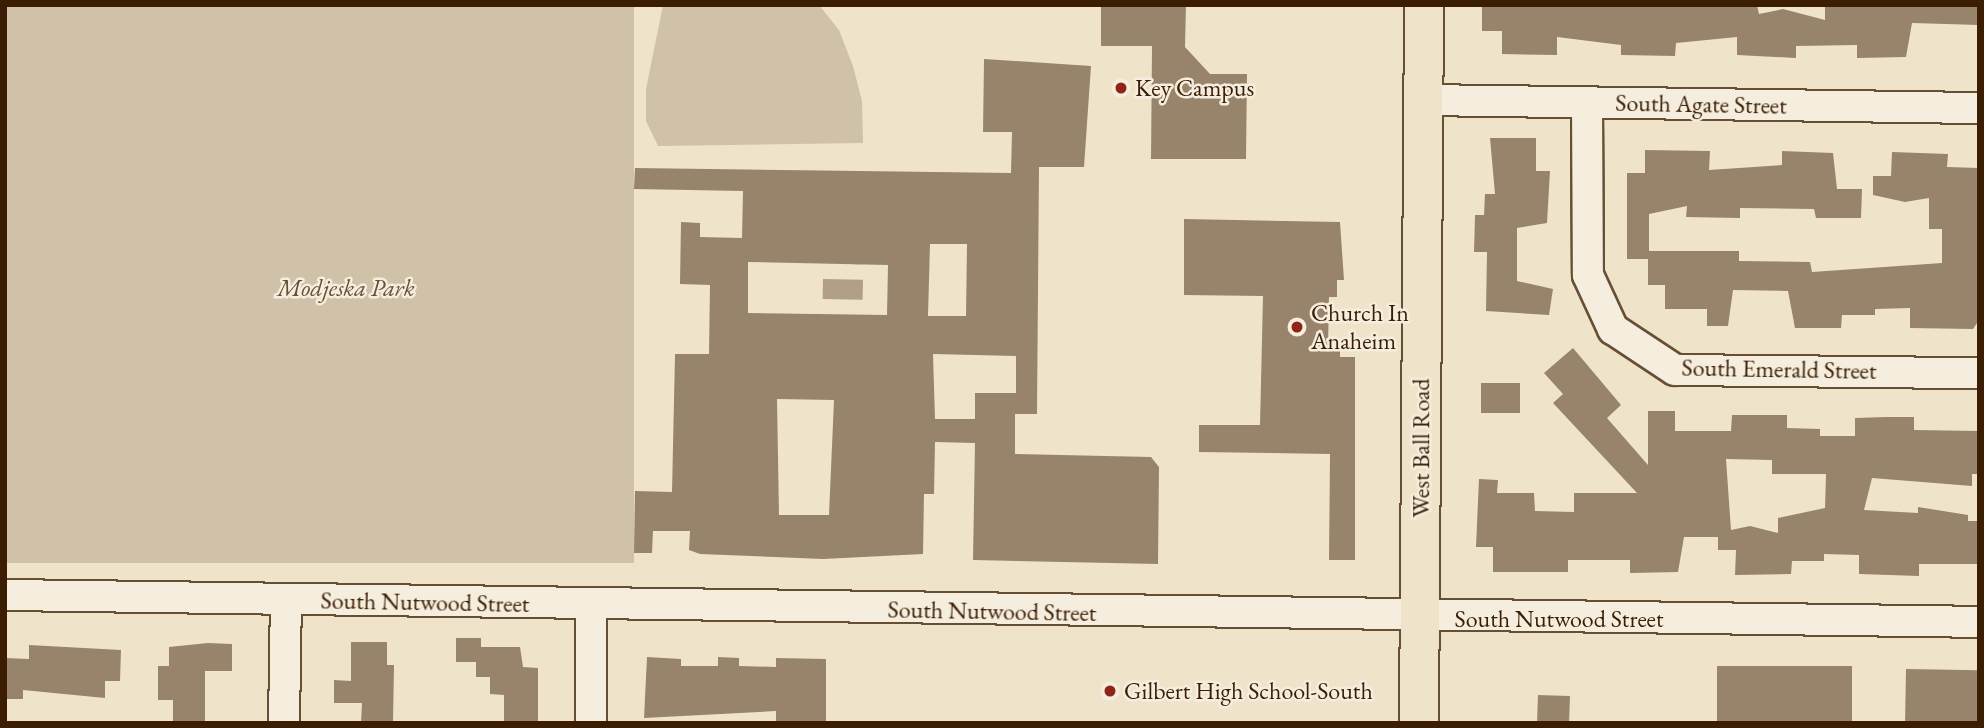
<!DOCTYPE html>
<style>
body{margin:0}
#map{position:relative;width:1984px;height:728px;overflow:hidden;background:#efe4ca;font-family:"EB Garamond",serif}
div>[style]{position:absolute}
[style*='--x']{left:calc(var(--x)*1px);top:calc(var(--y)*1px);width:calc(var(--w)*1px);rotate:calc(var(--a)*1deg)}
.green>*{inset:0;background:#d0c2a8;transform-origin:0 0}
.water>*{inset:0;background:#b1a086;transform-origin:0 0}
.building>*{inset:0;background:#98846a;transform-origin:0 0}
.roads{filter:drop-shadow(2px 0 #674f34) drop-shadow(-2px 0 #674f34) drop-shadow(0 2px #674f34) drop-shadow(0 -2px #674f34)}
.minor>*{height:30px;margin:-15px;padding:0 15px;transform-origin:15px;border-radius:15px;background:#f5eddd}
.major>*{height:38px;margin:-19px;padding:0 19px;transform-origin:19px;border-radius:19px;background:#efe4ca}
.dots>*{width:19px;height:19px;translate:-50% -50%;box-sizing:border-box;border:4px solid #f5eddd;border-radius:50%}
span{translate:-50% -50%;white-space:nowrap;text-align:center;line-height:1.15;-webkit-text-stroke:5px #f5eddd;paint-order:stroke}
.poi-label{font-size:24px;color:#3a1d02}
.left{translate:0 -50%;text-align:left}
.street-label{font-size:24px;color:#3a1d02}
.park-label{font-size:24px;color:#674f34;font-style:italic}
.frame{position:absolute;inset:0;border:7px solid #3a1d02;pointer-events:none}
</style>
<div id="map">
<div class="green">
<div style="left:5px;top:5px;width:629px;height:558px"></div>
<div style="clip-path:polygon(663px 5px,819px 5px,839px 30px,853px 66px,862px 101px,863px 143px,658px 146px,646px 121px,646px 89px)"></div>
</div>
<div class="water">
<div style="left:823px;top:279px;width:40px;height:20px;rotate:1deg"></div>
</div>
<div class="building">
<div style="clip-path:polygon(1101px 5px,1186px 5px,1185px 47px,1210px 74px,1247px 74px,1246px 159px,1151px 159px,1152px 46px,1101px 46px)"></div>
<div style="clip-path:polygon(1482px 5px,1757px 5px,1759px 14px,1783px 9px,1825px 20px,1825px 5px,1979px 5px,1979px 25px,1912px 23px,1906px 57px,1857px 58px,1857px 45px,1796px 46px,1796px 58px,1737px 55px,1737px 37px,1676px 43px,1675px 56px,1621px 55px,1621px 45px,1557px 37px,1557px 55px,1502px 54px,1502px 31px,1482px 31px)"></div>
<div style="clip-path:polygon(evenodd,984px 59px,1091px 66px,1084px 167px,1039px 167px,1037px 414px,1015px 414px,1015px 454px,1151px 457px,1159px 467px,1158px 564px,973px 560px,975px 443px,935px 442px,934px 494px,924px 494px,923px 554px,823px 559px,700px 554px,689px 550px,690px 531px,653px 531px,652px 553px,634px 553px,635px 491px,672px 492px,675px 354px,709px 354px,710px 285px,680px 284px,681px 222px,700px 223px,700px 237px,742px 238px,743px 191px,634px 189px,635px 168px,1011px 173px,1012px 132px,983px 132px,984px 59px,930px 244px,967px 244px,966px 316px,928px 316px,930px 244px,984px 59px,748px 262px,888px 265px,887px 315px,748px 313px,748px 262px,984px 59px,933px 354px,1016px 356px,1016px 393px,975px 393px,975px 419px,935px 419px,933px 354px,984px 59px,777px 399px,834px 400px,829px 515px,779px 515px,777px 399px)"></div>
<div style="clip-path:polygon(1490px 138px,1536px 138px,1536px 171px,1550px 171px,1547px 223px,1517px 228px,1517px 281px,1553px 289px,1549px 315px,1486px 311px,1487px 252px,1474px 252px,1475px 215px,1484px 215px,1485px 194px,1495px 194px)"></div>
<div style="clip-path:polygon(1645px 150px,1710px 151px,1709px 170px,1782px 165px,1782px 151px,1833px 153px,1837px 189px,1862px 189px,1861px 218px,1816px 218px,1814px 209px,1740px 208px,1740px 218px,1686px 217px,1687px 206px,1649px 214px,1649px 251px,1739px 251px,1739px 261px,1810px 262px,1812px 272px,1942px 263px,1942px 229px,1929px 229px,1929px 198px,1905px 202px,1873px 195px,1873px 176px,1891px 176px,1892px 152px,1948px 154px,1947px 167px,1979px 168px,1979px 320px,1973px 329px,1910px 328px,1910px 308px,1875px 309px,1875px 315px,1842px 315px,1841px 328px,1795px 328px,1788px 291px,1733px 290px,1728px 326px,1707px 326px,1707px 309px,1665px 309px,1665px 285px,1648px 285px,1648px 259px,1627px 259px,1627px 173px,1645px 173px)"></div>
<div style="clip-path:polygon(1184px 219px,1340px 222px,1344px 280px,1337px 280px,1337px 297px,1329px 297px,1328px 347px,1340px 347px,1340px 357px,1355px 357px,1355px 560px,1329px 560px,1330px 454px,1199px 452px,1199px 425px,1260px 425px,1263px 296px,1184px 295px)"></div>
<div style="clip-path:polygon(evenodd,1573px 348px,1621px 405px,1607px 418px,1648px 465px,1648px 411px,1675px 411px,1675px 431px,1731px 431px,1732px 415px,1787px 415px,1787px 428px,1820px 429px,1820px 436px,1855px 436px,1855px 418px,1885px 417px,1914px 417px,1914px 430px,1979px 431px,1979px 474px,1972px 474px,1972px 486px,1872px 478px,1864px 510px,1918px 513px,1918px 507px,1968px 515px,1968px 521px,1979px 521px,1979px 564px,1919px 564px,1919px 576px,1859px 574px,1859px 555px,1824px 554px,1824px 561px,1792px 561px,1791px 574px,1735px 575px,1736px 550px,1718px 550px,1718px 537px,1684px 537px,1678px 572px,1630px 573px,1630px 560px,1568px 560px,1568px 572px,1493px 572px,1493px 547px,1476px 547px,1479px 479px,1498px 480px,1497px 493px,1534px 493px,1535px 511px,1574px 512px,1574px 493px,1637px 493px,1553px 403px,1563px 394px,1544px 373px,1573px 348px,1726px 459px,1772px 460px,1772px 474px,1826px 474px,1825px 508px,1778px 518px,1778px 533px,1750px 526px,1731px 530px,1726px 459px)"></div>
<div style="left:1481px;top:383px;width:39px;height:30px"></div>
<div style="clip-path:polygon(456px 638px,481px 638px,481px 647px,520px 647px,523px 667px,538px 668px,538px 723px,504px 723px,504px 695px,490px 694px,490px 677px,476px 677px,476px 662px,456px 662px)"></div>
<div style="clip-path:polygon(351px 642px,387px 642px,387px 665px,394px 665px,393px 723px,361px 723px,362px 703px,334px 703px,334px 680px,351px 681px)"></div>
<div style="clip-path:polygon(208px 643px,232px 644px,232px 671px,205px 671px,205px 723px,173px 723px,173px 700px,158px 700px,158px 666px,169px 666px,169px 647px)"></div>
<div style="clip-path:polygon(29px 645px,121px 650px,120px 681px,105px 681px,105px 698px,23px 690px,23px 699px,6px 699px,5px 658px,29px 659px)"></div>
<div style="clip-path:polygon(647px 657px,681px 659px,681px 666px,718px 666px,718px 657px,739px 658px,739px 666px,776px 667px,776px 658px,826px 659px,826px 723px,776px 723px,776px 711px,644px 718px)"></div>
<div style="left:1717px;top:666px;width:135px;height:57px"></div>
<div style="left:1906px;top:669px;width:73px;height:54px;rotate:1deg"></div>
<div style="left:1538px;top:695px;width:32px;height:28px;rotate:2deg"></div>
</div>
<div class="roads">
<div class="minor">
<div style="--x:1424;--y:100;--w:555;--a:0.83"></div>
<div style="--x:1587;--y:103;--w:172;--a:89.7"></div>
<div style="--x:1588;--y:275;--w:60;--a:65.2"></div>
<div style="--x:1613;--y:329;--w:74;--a:33.5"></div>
<div style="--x:1675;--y:370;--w:304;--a:0.6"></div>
<div style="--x:5;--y:595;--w:1974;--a:0.78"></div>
<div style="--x:284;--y:723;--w:124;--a:-89.1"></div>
<div style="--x:591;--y:723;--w:118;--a:-90"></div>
</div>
<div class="major">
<div style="--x:1419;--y:723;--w:718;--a:-89.6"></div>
</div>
</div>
<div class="dots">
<div style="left:1121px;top:88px;background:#8f2418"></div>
<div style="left:1297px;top:327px;background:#8f2418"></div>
<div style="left:1110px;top:691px;background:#8f2418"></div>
</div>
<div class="poi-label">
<span class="left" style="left:1135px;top:88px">Key Campus</span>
<span class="left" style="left:1311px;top:327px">Church In<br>Anaheim</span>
<span class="left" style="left:1124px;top:691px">Gilbert High School-South</span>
</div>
<div class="street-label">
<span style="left:1701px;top:104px;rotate:1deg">South Agate Street</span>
<span style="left:1779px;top:369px;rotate:1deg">South Emerald Street</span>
<span style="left:1421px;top:448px;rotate:-90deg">West Ball Road</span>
<span style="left:425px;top:602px;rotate:1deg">South Nutwood Street</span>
<span style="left:992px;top:611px;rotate:1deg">South Nutwood Street</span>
<span style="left:1559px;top:619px">South Nutwood Street</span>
</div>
<div class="park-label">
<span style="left:346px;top:288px">Modjeska Park</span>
</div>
<div class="frame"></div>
</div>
